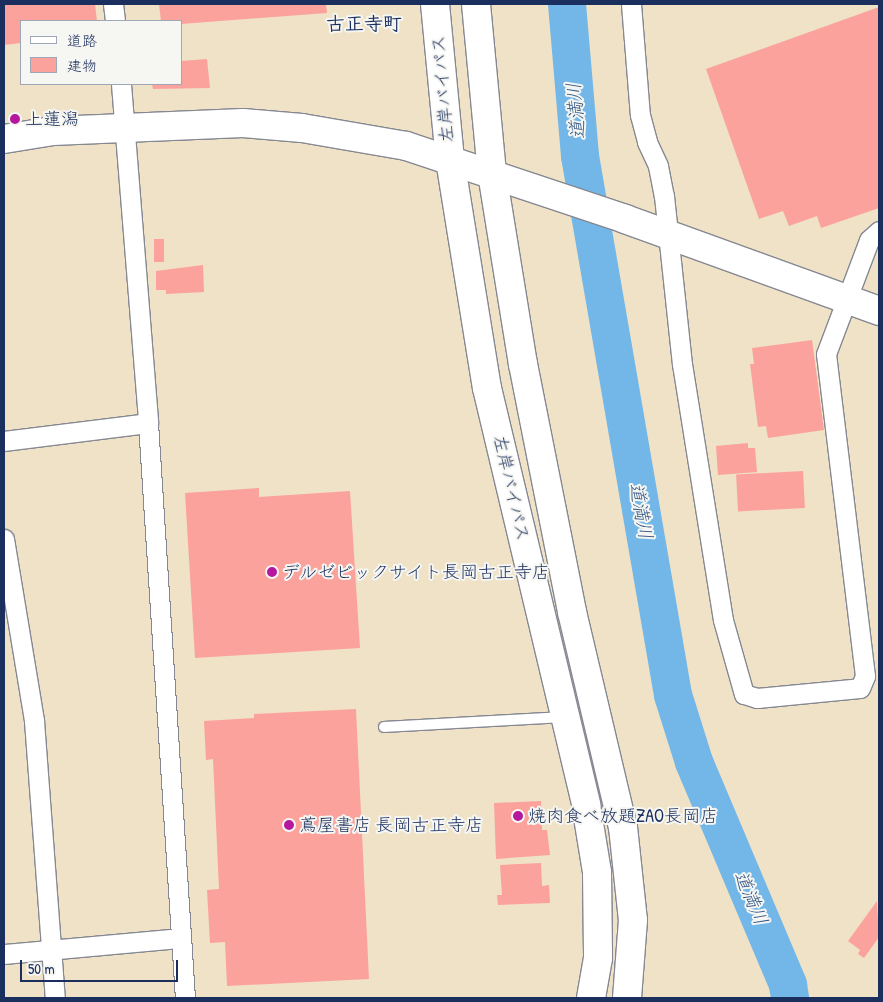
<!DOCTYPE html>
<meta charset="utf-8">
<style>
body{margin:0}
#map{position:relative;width:883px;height:1002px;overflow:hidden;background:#efe2c6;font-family:"Patrick Hand","Klee One",sans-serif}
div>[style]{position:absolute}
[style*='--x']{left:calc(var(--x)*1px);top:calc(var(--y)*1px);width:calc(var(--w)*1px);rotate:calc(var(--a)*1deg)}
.river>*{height:38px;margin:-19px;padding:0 19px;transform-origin:19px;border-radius:19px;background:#72b7e8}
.building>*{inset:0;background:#fba29d;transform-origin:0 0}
.roads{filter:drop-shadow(1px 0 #858892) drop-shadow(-1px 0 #858892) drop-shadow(0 1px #858892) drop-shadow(0 -1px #858892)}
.lane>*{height:10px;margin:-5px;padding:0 5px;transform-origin:5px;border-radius:5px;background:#fff}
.street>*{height:19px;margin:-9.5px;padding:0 9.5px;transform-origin:9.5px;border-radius:9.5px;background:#fff}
.secondary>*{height:28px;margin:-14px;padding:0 14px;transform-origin:14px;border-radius:14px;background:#fff}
.dots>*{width:14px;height:14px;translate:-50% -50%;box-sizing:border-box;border:2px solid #f6f6f2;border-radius:50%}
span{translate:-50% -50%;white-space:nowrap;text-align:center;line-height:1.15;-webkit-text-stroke:4px #f6f6f2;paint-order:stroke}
.street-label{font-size:18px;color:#1b2f5e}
.poi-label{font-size:18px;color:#1b2f5e}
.left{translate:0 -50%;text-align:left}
.neighbourhood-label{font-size:19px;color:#1b2f5e;font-weight:700}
.water-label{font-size:19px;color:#355887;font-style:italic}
.frame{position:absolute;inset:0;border:5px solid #1b2f5e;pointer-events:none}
.legend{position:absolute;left:20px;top:20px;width:162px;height:65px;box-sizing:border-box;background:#f6f6f2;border:1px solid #9ea6b7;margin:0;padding:6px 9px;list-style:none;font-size:15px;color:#1b2f5e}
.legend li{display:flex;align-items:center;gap:10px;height:25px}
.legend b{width:25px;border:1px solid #9ea6b7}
.scale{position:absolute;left:20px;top:960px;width:158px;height:22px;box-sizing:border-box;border:2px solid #1b2f5e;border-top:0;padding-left:6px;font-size:15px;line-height:18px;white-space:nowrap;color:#1b2f5e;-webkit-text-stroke:4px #f6f6f2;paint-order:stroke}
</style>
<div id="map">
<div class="river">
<div style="--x:567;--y:4;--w:153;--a:85.1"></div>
<div style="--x:580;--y:156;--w:547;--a:80.21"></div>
<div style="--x:673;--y:695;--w:70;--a:72.6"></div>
<div style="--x:694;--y:762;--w:242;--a:67.1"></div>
<div style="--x:788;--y:985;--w:13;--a:81"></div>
</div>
<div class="building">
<div style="clip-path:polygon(4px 4px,95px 4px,97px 21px,21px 21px,21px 43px,4px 45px)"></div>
<div style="clip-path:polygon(159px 4px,326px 4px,327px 13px,181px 24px,161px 21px)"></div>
<div style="clip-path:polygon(879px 7px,879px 208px,821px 228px,817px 216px,789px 226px,783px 211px,759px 219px,706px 69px)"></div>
<div style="clip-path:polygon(207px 59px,210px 88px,153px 89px,152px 84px,181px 84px,181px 61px)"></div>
<div style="left:154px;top:239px;width:10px;height:23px"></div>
<div style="clip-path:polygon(203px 265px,204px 292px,166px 294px,166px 290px,156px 290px,156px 271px)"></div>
<div style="clip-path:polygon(812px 340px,824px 430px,768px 438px,766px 426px,758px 427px,750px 364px,754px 364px,752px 348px)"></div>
<div style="clip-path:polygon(748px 443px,748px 448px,755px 448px,757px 472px,718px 475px,716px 446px)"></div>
<div style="left:803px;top:471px;width:37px;height:67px;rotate:87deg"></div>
<div style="clip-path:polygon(259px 488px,259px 497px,350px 491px,360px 648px,195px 658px,185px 493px)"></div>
<div style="clip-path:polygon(356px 709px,369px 979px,227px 986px,225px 942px,210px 943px,207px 890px,219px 889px,213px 759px,206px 760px,204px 721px,254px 718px,254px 714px)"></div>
<div style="clip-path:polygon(541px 801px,542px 830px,547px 830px,550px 855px,496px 859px,494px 803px)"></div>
<div style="clip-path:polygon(541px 863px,542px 886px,549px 885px,550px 903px,498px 905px,497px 895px,502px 895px,500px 865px)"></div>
<div style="clip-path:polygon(877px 901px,879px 937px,864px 958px,858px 954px,860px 950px,848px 941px)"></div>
</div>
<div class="roads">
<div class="lane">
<div style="--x:384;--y:727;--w:180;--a:-3.2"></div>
</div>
<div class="street">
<div style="--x:113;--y:4;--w:17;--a:83"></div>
<div style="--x:631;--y:4;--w:111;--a:85.4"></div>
<div style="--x:640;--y:115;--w:28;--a:75"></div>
<div style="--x:647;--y:142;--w:26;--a:65"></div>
<div style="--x:658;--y:166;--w:31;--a:79"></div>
<div style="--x:664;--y:196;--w:169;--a:83.9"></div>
<div style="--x:682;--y:364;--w:259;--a:80.9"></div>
<div style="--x:723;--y:620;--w:77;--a:74.2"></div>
<div style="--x:744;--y:694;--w:14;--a:17"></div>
<div style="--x:757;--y:698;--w:103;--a:-5.5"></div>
<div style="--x:860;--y:688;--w:13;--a:-67"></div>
<div style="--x:865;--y:676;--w:324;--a:-96.9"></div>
<div style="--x:826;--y:354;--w:122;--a:-69.3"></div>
<div style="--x:869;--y:240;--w:13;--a:-42"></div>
<div style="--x:121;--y:84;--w:340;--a:85.4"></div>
<div style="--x:148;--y:423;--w:576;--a:86.32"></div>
<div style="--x:4;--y:441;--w:145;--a:-7.1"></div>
<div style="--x:4;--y:539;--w:184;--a:80.6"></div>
<div style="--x:34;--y:721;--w:278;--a:85.7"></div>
<div style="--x:4;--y:954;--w:177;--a:-5.2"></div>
</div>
<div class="secondary">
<div style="--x:435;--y:4;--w:157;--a:84.5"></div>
<div style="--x:450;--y:160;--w:231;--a:80.8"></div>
<div style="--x:487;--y:388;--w:429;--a:76.6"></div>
<div style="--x:586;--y:805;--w:68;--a:80.7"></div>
<div style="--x:597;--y:872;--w:86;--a:89.3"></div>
<div style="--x:598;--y:958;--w:41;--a:99.9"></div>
<div style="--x:476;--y:4;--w:170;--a:84.6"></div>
<div style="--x:492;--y:173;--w:193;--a:80.8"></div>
<div style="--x:523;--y:364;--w:253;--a:78.8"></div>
<div style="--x:572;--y:612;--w:221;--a:76.7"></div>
<div style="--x:623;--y:827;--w:94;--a:83.9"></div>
<div style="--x:633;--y:920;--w:78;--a:94.4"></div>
<div style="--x:4;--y:139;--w:50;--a:-9.3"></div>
<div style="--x:53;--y:131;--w:190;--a:-2.4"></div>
<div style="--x:243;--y:123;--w:59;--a:4.8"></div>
<div style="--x:302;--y:128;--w:106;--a:9.8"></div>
<div style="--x:406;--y:146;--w:231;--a:18.4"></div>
<div style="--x:625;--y:219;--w:270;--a:19.9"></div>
</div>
</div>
<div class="dots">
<div style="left:15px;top:119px;background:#b5179e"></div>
<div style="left:272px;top:572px;background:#b5179e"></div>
<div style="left:518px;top:816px;background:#b5179e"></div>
<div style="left:289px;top:825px;background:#b5179e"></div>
</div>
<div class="street-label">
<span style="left:443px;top:89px;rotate:-95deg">左岸バイパス</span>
<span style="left:511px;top:488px;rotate:77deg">左岸バイパス</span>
</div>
<div class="poi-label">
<span class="left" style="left:25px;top:119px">上蓮潟</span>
<span class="left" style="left:282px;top:572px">デルゼビックサイト長岡古正寺店</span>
<span class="left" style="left:528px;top:816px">焼肉食べ放題ZAO長岡店</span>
<span class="left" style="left:299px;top:825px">蔦屋書店 長岡古正寺店</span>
</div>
<div class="neighbourhood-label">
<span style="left:364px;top:24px">古正寺町</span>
</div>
<div class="water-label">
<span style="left:576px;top:111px;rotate:-95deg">道満川</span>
<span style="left:641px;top:511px;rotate:80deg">道満川</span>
<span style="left:751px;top:898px;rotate:67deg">道満川</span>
</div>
<div class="frame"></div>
<ul class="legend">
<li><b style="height:6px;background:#fff"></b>道路</li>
<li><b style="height:14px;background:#fba29d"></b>建物</li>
</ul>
<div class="scale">50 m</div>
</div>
